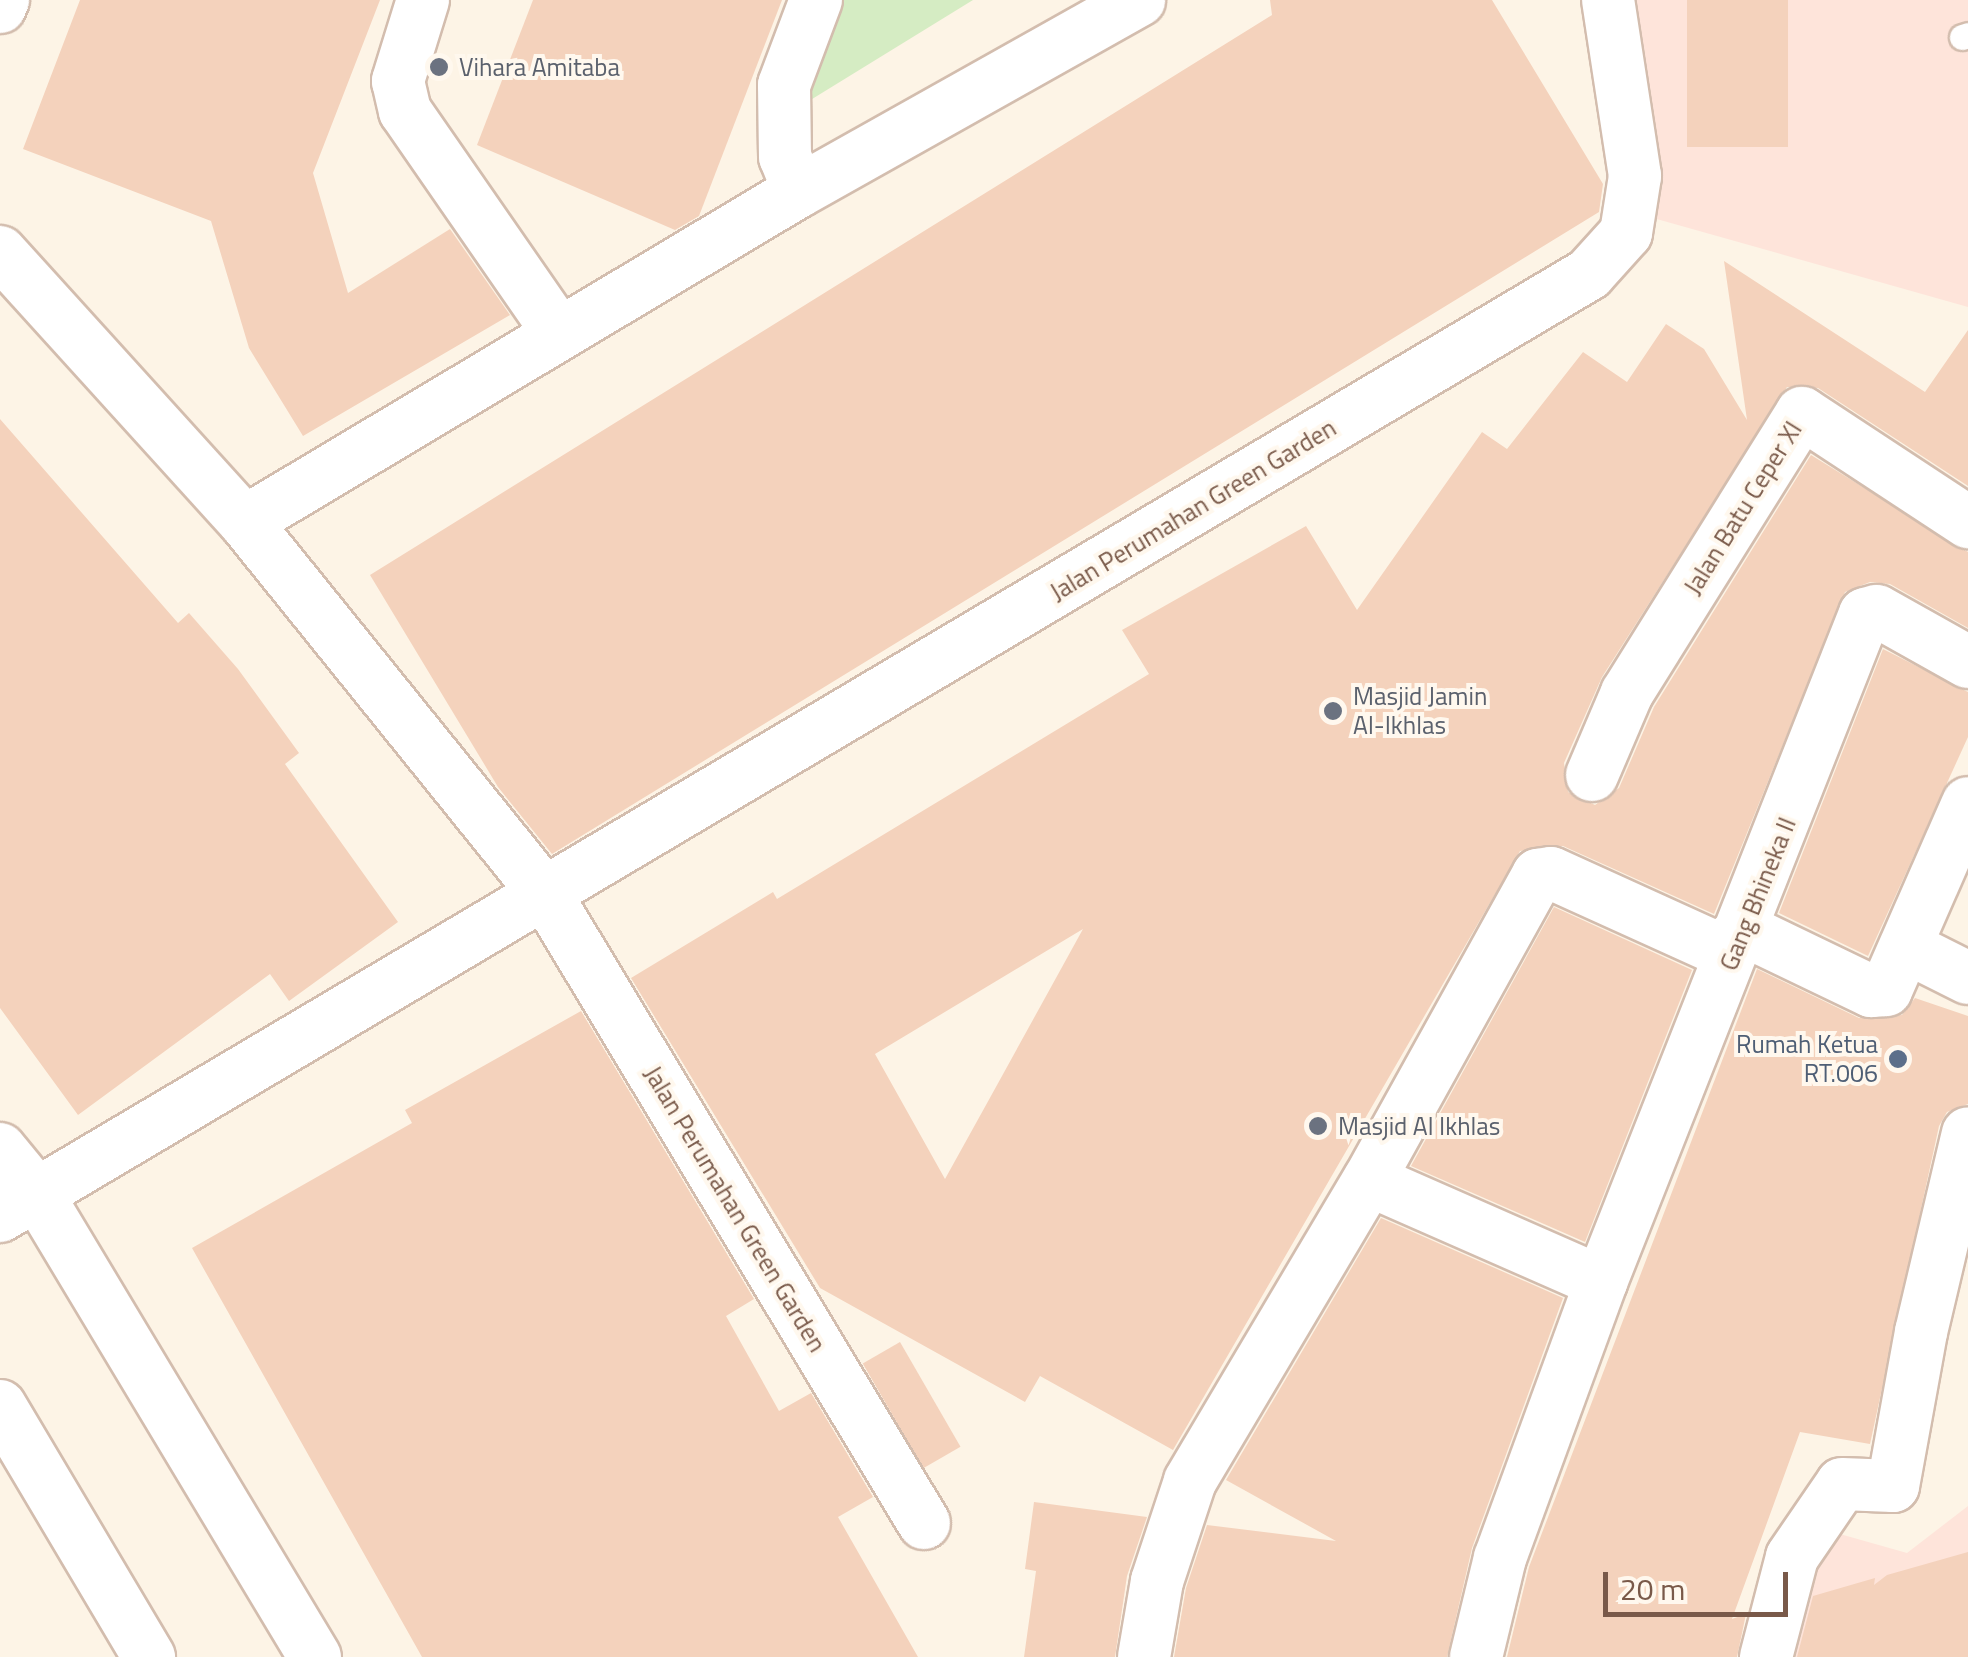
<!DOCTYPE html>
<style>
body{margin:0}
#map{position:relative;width:1968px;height:1657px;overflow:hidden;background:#fdf4e6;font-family:"Titillium Web",sans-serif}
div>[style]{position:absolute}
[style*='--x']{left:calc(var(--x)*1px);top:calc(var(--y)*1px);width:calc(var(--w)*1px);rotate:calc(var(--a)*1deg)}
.commercial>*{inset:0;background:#fee4da}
.green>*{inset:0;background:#d5ecc3}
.building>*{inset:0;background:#f4d2bc;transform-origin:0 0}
.roads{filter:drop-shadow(2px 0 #d3bdae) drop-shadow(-2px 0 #d3bdae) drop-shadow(0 2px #d3bdae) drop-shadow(0 -2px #d3bdae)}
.lane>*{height:25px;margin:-12.5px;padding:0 12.5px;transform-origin:12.5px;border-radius:12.5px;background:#fff}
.street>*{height:52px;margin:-26px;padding:0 26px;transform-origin:26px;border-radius:26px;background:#fff}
.dots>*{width:28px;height:28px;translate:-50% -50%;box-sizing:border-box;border:5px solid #fff8ee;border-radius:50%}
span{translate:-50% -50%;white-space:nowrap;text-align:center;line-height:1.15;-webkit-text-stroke:8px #fff8ee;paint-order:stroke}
.worship-label{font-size:25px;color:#5b616d}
.left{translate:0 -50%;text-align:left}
.street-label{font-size:25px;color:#795949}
.service-label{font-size:25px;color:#4e5e75}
.right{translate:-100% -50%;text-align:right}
.scale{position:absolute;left:1603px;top:1572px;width:185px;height:45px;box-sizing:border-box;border:5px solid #795949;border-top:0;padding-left:12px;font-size:30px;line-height:35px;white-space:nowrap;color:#795949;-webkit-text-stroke:8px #fff8ee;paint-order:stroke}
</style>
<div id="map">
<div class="commercial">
<div style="clip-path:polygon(1611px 0,1968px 0,1968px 307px,1646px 216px)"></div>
<div style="clip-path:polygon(1968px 1506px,1968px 1657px,1762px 1657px,1794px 1521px,1907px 1553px)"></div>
</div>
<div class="green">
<div style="clip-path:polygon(841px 0,973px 0,804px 104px)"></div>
</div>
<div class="building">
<div style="clip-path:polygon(80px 0,380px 0,313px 173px,348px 293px,450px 229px,510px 315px,303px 436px,249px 348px,211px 221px,23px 149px)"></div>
<div style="clip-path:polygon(533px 0,782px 0,699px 216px,675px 230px,477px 145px)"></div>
<div style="clip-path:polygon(1270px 0,1492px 0,1603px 184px,1599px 212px,552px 854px,498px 787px,370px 575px,1272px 15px)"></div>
<div style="left:1687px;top:0;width:101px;height:147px"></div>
<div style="clip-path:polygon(evenodd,1724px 261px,1925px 392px,1968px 330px,1968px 486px,1818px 388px,1787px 387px,1602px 677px,1564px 763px,1568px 792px,1595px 805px,1619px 788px,1654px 707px,1811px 455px,1968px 552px,1968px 628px,1890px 584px,1870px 582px,1845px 592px,1714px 914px,1563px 846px,1520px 851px,1173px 1450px,1040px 1376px,1025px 1402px,820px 1288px,631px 978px,773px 892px,777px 899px,1149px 674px,1122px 630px,1306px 526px,1357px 610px,1482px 432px,1507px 449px,1583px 352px,1627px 382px,1666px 324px,1704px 349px,1747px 420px,1724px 261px,1083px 929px,986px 1105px,945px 1179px,875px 1054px,1083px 929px)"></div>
<div style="clip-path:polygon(0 419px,178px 623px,189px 613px,238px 669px,299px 753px,285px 764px,398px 922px,289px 1001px,270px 974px,78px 1115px,0 1008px)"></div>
<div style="clip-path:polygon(1883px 649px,1968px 692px,1968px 737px,1868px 956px,1779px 913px)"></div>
<div style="clip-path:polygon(1554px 907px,1692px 970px,1585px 1242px,1411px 1166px)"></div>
<div style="clip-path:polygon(1757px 969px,1859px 1018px,1902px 1015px,1915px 998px,1968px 1016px,1968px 1104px,1947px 1112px,1939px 1126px,1870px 1444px,1800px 1432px,1732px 1619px,1746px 1614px,1737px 1657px,1507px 1657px,1529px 1567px)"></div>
<div style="clip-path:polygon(581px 1011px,754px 1299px,726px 1316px,779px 1411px,811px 1393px,873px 1497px,838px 1517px,918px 1657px,422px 1657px,192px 1248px,412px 1123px,405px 1110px)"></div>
<div style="clip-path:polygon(1381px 1218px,1563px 1298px,1472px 1548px,1447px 1657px,1174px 1657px,1186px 1588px,1207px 1525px,1336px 1541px,1226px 1480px)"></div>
<div style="left:900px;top:1342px;width:121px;height:43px;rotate:60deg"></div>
<div style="clip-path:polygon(1034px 1502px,1147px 1517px,1127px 1576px,1115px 1657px,1024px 1657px,1036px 1571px,1025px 1569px)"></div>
<div style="clip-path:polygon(1968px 1552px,1968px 1657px,1797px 1657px,1813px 1596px,1875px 1578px,1874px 1585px,1887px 1575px)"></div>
</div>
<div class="roads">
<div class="lane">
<div style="--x:1962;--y:37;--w:6;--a:-18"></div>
</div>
<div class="street">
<div style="--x:423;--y:0;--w:85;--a:107.2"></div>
<div style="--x:398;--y:81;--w:31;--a:77"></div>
<div style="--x:405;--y:111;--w:269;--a:55.3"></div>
<div style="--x:0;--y:7;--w:8;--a:-67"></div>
<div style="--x:799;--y:191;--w:37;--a:-112"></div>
<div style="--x:785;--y:157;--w:72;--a:-90.8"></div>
<div style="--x:784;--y:85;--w:91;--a:-69.4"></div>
<div style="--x:0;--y:252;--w:365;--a:47.8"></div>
<div style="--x:245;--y:522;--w:479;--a:51.1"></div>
<div style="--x:546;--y:895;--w:733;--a:58.96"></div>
<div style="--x:245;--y:522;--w:645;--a:-30.86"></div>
<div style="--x:799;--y:191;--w:390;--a:-29.3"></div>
<div style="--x:1592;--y:775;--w:89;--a:-66.9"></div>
<div style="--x:1627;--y:693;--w:330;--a:-58"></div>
<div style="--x:1802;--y:413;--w:199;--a:33.3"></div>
<div style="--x:1906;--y:947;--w:69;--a:26.6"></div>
<div style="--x:0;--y:1149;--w:58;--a:50.6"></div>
<div style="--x:37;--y:1194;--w:540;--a:59.02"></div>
<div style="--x:0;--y:1216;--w:1847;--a:-30.66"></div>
<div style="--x:1589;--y:274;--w:55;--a:-47.9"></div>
<div style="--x:1626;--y:233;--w:58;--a:-81"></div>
<div style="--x:1635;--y:176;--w:178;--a:-98.7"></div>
<div style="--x:1601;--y:1282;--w:718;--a:-68.44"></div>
<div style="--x:1865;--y:614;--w:12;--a:-14"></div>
<div style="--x:1877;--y:611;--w:104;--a:29.3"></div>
<div style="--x:0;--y:1406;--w:292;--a:59.3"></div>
<div style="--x:1144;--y:1657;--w:77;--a:-80.3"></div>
<div style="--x:1157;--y:1581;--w:105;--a:-71.7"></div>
<div style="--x:1190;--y:1481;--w:350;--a:-59.3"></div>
<div style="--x:1476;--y:1657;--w:102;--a:-76.4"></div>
<div style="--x:1500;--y:1558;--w:294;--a:-69.9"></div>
<div style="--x:1601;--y:1282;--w:253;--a:-156.3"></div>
<div style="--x:1369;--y:1180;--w:349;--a:-61"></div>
<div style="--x:1538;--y:875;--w:13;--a:-9"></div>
<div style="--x:1551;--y:873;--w:177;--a:24.4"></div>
<div style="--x:1712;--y:946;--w:8;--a:14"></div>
<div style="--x:1720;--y:948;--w:30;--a:-37"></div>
<div style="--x:1744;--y:930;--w:141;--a:25.7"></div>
<div style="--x:1871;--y:991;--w:15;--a:-4"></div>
<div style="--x:1886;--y:990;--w:204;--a:-66.3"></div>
<div style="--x:1766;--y:1657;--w:103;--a:-75.4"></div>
<div style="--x:1792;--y:1557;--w:88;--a:-55.6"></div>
<div style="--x:1842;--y:1484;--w:51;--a:2.2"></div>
<div style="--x:1893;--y:1486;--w:157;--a:-79.7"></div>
<div style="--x:1921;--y:1332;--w:204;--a:-76.7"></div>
</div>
</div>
<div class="dots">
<div style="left:439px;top:67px;background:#6b7280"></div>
<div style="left:1333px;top:711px;background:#6b7280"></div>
<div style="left:1898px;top:1059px;background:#5c6f8a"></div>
<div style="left:1318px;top:1126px;background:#6b7280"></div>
</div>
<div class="worship-label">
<span class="left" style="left:459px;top:67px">Vihara Amitaba</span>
<span class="left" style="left:1353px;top:711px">Masjid Jamin<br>Al-Ikhlas</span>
<span class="left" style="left:1338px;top:1126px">Masjid Al Ikhlas</span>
</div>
<div class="street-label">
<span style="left:1743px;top:508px;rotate:-58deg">Jalan Batu Ceper XI</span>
<span style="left:1193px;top:510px;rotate:-31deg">Jalan Perumahan Green Garden</span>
<span style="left:1758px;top:894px;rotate:-68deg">Gang Bhineka II</span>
<span style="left:735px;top:1209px;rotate:59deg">Jalan Perumahan Green Garden</span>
</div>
<div class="service-label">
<span class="right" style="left:1878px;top:1059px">Rumah Ketua<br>RT.006</span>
</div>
<div class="scale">20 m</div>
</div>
